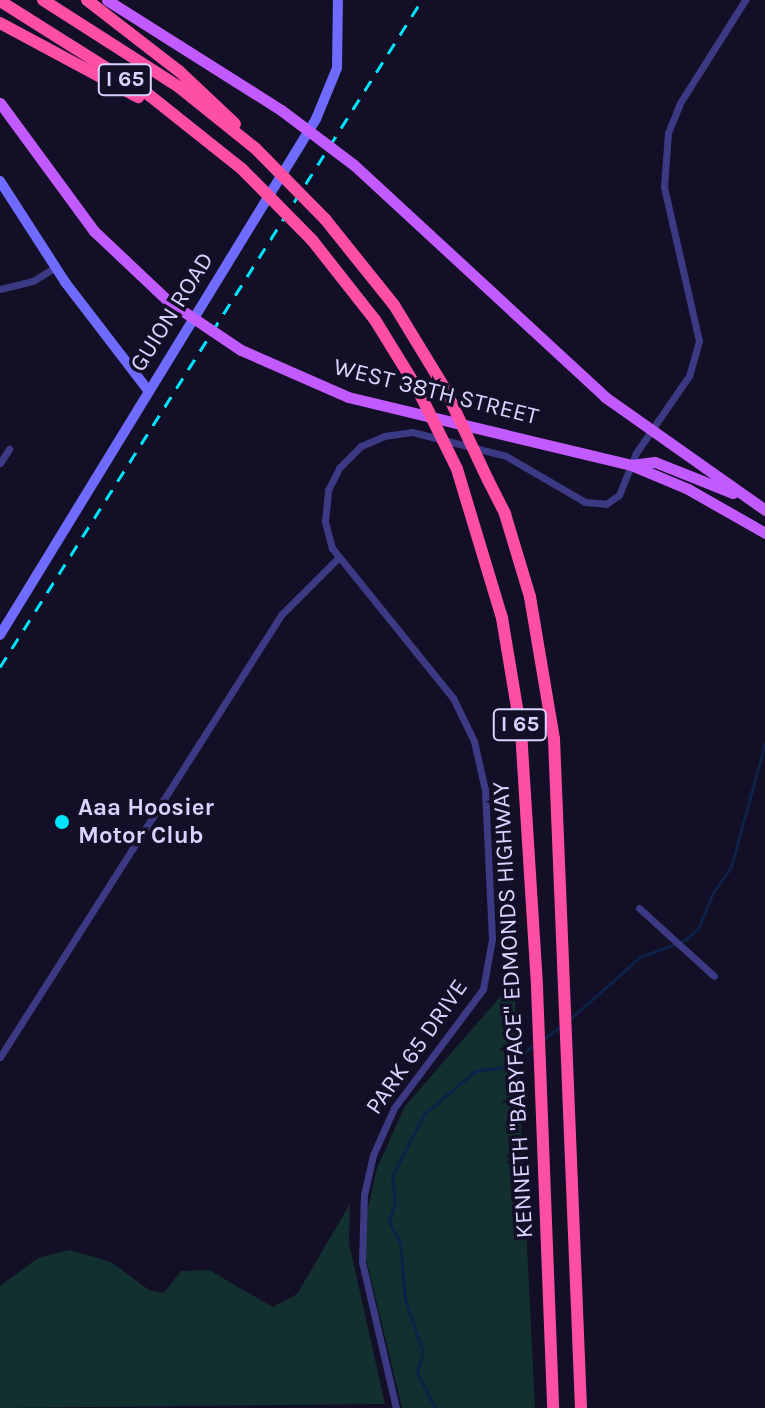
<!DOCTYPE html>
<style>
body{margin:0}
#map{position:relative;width:765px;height:1408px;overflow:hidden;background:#130f26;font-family:Karla,sans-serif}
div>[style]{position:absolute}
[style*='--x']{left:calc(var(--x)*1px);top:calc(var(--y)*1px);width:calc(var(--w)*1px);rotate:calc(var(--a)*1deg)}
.green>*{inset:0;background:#12302f}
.stream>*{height:3px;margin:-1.5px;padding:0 1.5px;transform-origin:1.5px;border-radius:1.5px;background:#0c2248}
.street>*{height:7px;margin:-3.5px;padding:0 3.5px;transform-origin:3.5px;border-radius:3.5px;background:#3d3a85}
.secondary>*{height:10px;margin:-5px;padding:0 5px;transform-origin:5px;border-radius:5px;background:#6f6bff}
.primary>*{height:11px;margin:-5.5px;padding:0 5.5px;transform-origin:5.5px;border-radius:5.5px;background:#c25bff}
.highway>*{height:12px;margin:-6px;padding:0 6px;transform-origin:6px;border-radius:6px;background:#ff4fa3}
.rail>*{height:3px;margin-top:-1.5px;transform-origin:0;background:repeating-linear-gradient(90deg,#00e5ff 0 12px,transparent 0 22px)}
.primary-bridge>*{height:11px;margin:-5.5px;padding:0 5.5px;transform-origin:5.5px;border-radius:5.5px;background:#c25bff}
.highway-bridge>*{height:12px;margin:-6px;padding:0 6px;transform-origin:6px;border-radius:6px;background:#ff4fa3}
.dots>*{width:22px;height:22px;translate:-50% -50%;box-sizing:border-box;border:4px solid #130f26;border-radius:50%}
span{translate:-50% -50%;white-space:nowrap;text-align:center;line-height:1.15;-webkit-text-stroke:7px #130f26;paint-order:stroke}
.shield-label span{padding:2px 6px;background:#130f26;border:2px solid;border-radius:6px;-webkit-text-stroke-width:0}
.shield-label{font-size:22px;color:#d9d4ff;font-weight:700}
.street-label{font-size:24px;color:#d9d4ff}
.poi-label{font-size:24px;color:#d9d4ff;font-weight:700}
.left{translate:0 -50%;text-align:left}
</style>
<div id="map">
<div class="green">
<div style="clip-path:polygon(514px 981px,535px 1408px,402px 1408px,365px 1254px,364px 1225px,377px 1168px,405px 1106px)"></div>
<div style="clip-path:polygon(350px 1204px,349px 1243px,385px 1404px,0 1408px,0 1286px,38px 1258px,70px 1250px,111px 1262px,149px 1290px,164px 1293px,181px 1271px,209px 1270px,273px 1307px,297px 1294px)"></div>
</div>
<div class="stream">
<div style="--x:570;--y:1019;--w:94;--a:-41.5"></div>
<div style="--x:640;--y:957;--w:48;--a:-20.7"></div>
<div style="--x:685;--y:940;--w:19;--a:-43"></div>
<div style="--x:699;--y:927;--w:35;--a:-68"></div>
<div style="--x:712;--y:894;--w:33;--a:-55"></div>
<div style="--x:731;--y:867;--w:129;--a:-74.7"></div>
<div style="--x:545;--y:1038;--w:20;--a:-37"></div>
<div style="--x:435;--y:1408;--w:39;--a:-117"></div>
<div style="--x:417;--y:1373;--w:22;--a:-74"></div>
<div style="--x:423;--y:1352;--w:56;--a:-108.8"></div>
<div style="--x:405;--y:1299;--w:56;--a:-95.1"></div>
<div style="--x:400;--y:1243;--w:25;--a:-117"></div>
<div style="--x:389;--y:1221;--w:19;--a:-72"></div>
<div style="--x:395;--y:1203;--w:27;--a:-96"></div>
<div style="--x:392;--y:1176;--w:70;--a:-62.7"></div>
<div style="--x:424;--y:1114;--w:67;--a:-40.1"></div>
<div style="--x:475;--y:1071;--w:27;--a:-8"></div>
<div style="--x:502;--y:1067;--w:40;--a:-34"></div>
</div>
<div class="street">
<div style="--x:0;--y:289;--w:34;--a:-14"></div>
<div style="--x:33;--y:281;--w:26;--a:-32"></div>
<div style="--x:0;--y:463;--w:17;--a:-57"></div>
<div style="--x:639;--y:908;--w:101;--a:42.2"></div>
<div style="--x:0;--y:1057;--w:524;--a:-57.55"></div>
<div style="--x:281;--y:615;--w:81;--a:-45"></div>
<div style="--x:396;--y:1408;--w:150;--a:-103.1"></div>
<div style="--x:362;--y:1262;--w:67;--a:-88.3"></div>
<div style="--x:364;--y:1195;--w:41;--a:-77.3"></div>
<div style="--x:373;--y:1155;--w:51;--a:-65.9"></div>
<div style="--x:394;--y:1108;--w:149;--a:-53.2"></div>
<div style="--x:483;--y:989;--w:51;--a:-79.8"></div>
<div style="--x:492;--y:939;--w:149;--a:-92.7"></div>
<div style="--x:485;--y:790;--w:50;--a:-102.7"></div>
<div style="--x:474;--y:741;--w:48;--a:-116"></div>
<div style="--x:453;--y:698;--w:193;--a:-128.9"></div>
<div style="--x:332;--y:548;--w:28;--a:-105"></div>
<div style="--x:325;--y:521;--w:31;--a:-84"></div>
<div style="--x:328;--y:490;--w:25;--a:-63"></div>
<div style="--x:339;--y:468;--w:31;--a:-45"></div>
<div style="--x:361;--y:446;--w:25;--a:-23"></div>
<div style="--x:384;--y:436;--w:28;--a:-8"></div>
<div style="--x:412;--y:432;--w:97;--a:14.3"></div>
<div style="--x:506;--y:456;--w:91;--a:30.2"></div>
<div style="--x:585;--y:502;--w:21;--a:5"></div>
<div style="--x:606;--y:504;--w:16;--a:-35"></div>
<div style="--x:619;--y:495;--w:45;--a:-68"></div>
<div style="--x:636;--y:453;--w:93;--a:-55.5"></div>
<div style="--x:689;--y:376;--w:36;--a:-74"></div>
<div style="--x:699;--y:341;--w:158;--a:-102.8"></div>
<div style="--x:664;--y:187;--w:54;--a:-85.8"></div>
<div style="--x:668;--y:133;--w:32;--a:-68"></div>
<div style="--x:680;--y:103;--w:122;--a:-57.7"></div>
</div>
<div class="secondary">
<div style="--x:0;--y:181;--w:120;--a:57.2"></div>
<div style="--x:65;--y:282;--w:135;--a:52.5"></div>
<div style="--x:0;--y:635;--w:605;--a:-58.52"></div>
<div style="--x:316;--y:119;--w:55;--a:-67.6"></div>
<div style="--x:337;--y:68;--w:68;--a:-89.2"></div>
</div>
<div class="primary">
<div style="--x:107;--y:0;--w:206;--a:32.3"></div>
<div style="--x:0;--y:103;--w:159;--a:53.7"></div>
<div style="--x:94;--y:231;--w:102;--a:43.4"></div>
<div style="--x:354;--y:165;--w:342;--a:42.7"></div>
<div style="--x:605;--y:397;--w:196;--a:35.2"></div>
<div style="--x:241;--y:350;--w:117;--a:23.7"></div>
<div style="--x:348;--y:397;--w:291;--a:13.5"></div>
<div style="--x:631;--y:465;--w:62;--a:22.8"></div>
<div style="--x:688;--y:489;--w:89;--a:29.7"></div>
<div style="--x:631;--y:465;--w:24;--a:-7"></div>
<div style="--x:655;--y:462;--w:84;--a:21.7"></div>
</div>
<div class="highway">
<div style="--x:43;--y:0;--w:161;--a:32.6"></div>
<div style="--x:179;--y:87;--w:97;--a:38.8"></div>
<div style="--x:87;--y:0;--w:116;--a:37.7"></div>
<div style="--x:179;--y:71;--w:77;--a:43.4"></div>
<div style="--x:0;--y:1;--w:176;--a:32.2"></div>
<div style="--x:149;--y:95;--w:119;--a:38.5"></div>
<div style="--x:0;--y:23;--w:157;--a:28.2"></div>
<div style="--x:325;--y:219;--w:110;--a:51.3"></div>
<div style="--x:394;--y:305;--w:98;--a:58.7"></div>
<div style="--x:312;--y:240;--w:102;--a:51.8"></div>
<div style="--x:375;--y:320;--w:80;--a:58.3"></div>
<div style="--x:457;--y:469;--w:156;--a:73.2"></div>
<div style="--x:502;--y:618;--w:115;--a:80.5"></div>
<div style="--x:521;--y:731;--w:256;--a:86.4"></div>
<div style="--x:537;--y:987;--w:421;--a:87.8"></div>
<div style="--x:488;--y:480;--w:38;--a:63"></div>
<div style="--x:505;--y:514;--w:87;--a:73.2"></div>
<div style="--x:530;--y:597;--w:144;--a:80.4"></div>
<div style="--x:554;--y:739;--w:670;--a:87.69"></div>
</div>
<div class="rail">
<div style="--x:0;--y:667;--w:789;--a:-57.68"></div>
</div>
<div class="primary-bridge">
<div style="--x:281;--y:110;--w:91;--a:37"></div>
<div style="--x:168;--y:301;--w:88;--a:33.9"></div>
</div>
<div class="highway-bridge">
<div style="--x:255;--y:148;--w:100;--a:45.4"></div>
<div style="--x:242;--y:169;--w:100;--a:45.4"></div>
<div style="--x:417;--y:388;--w:90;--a:63.7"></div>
<div style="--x:445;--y:389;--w:101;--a:64.7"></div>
</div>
<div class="dots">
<div style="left:62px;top:822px;background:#00e5ff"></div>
</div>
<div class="shield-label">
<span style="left:125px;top:80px">I 65</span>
<span style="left:520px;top:725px">I 65</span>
</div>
<div class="street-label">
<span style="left:172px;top:312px;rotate:-58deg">GUION ROAD</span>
<span style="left:436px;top:392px;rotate:14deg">WEST 38TH STREET</span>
<span style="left:513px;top:1010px;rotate:-93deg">KENNETH "BABYFACE" EDMONDS HIGHWAY</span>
<span style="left:417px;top:1047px;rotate:-55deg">PARK 65 DRIVE</span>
</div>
<div class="poi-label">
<span class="left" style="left:78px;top:822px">Aaa Hoosier<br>Motor Club</span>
</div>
</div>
